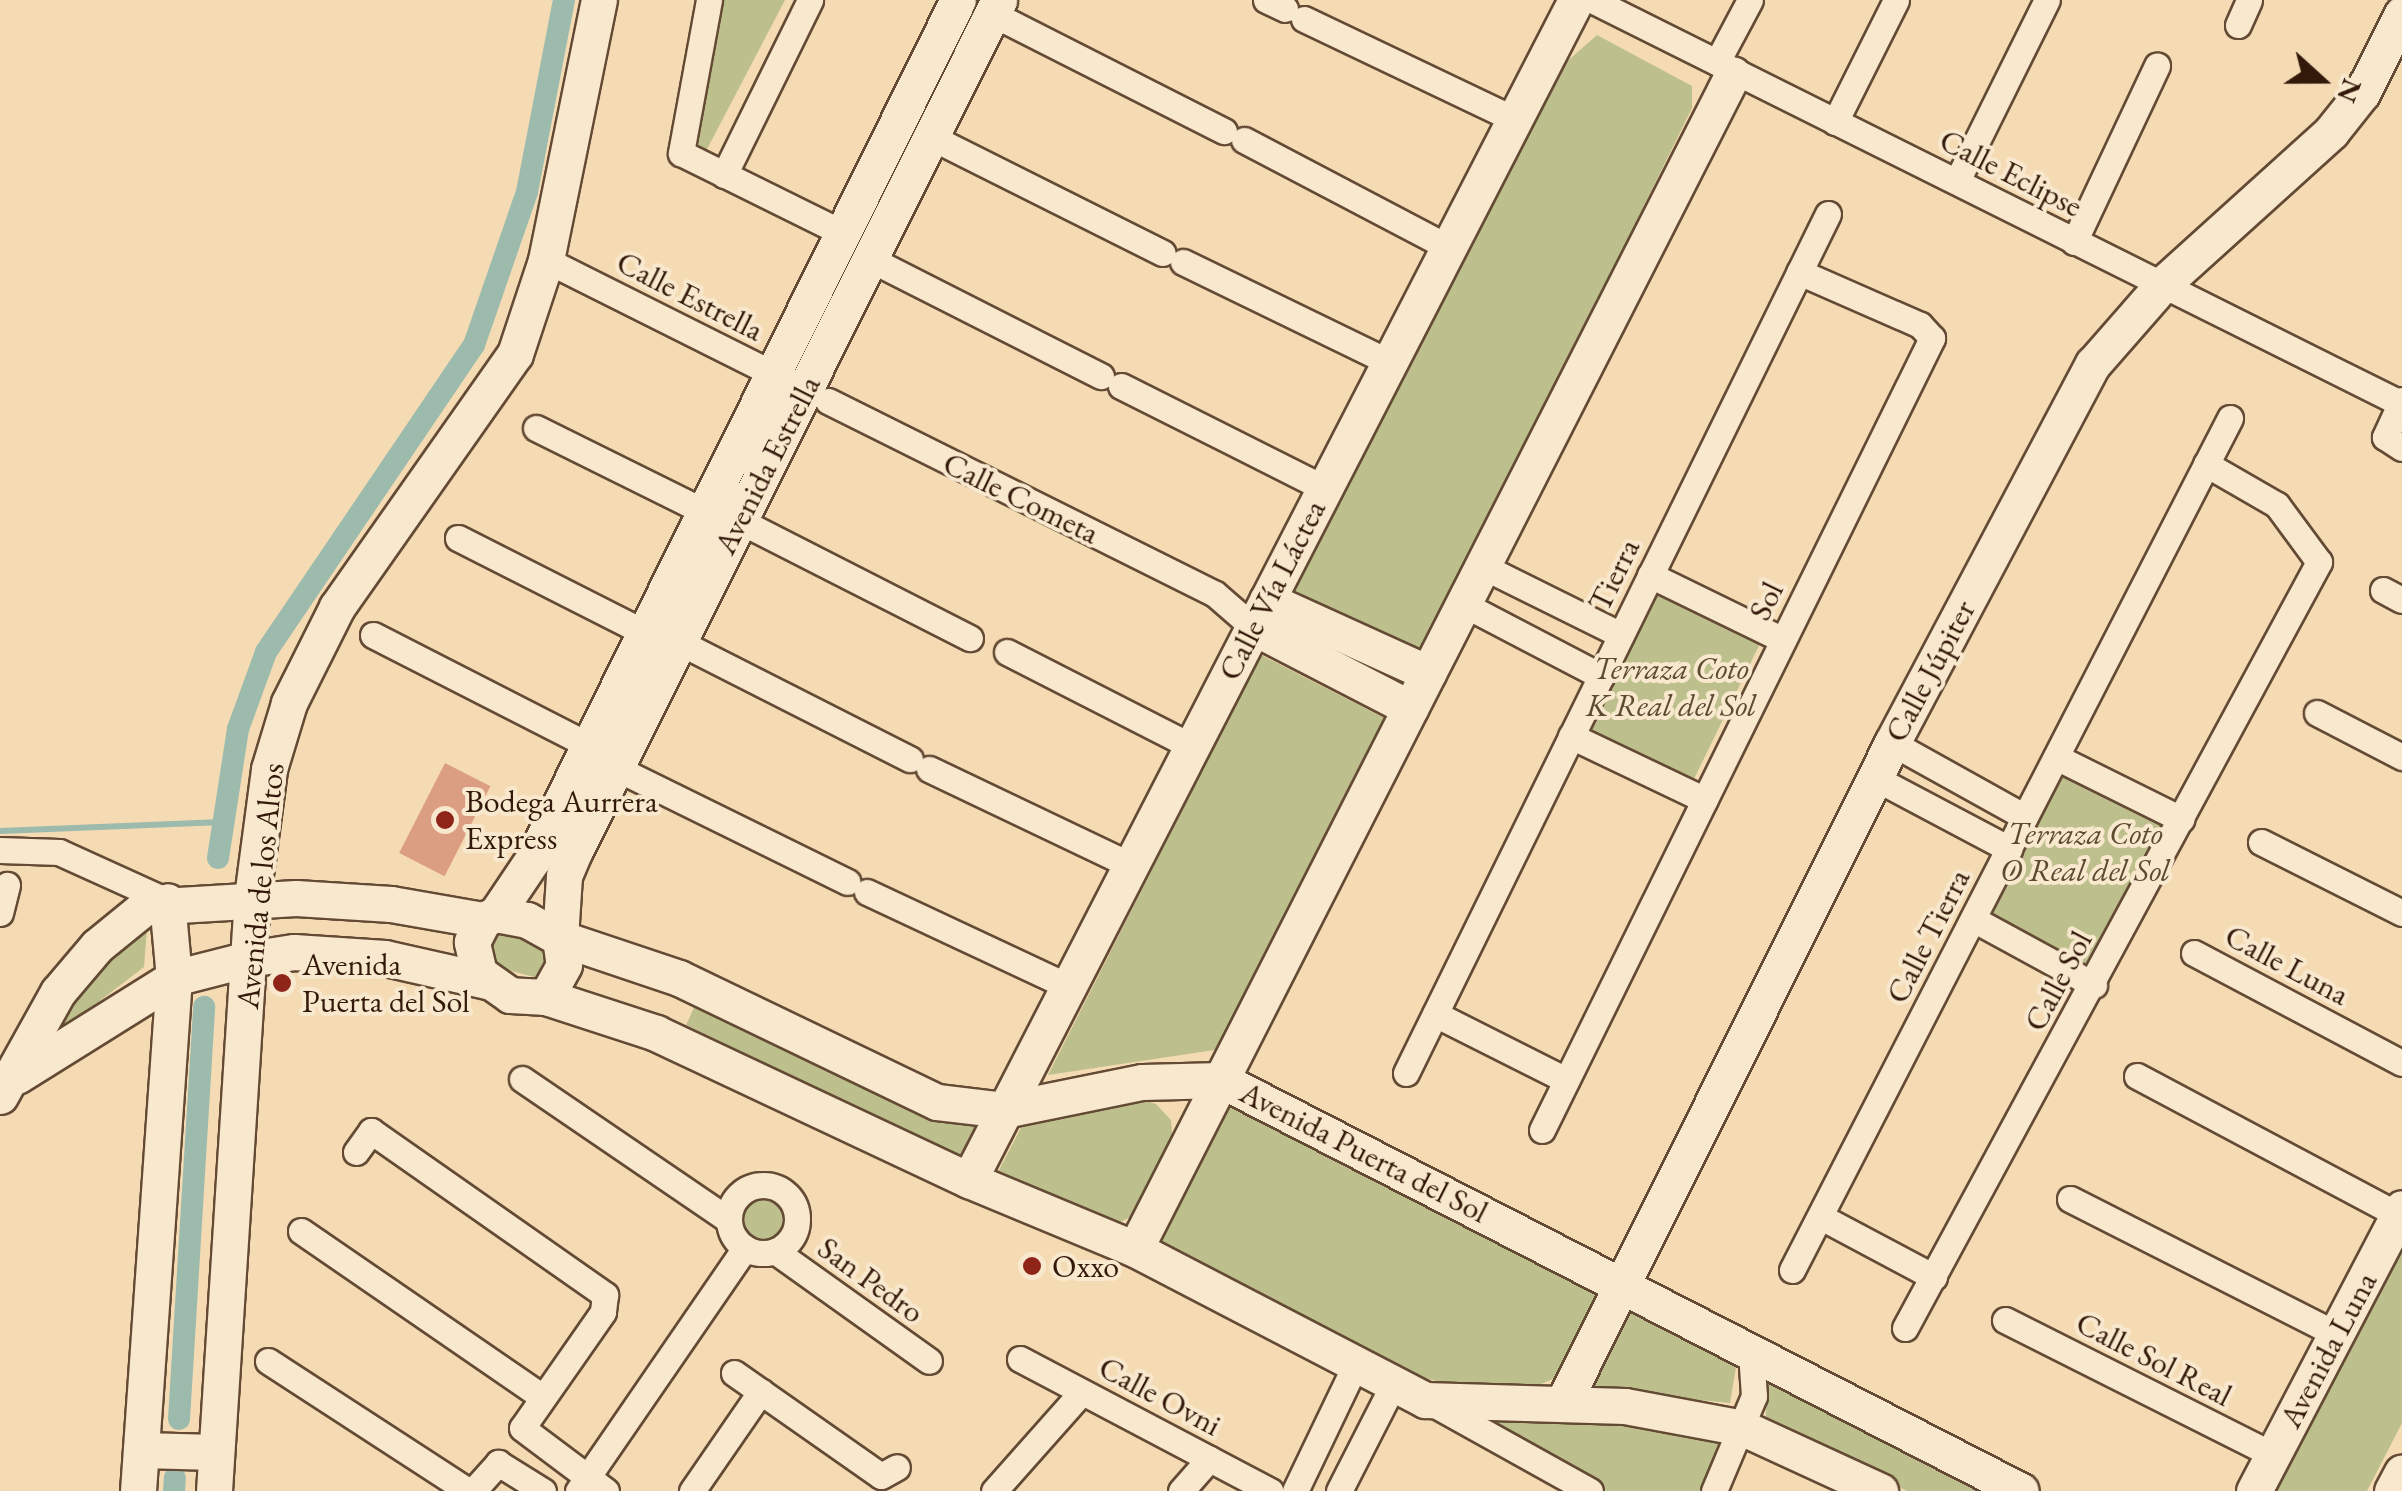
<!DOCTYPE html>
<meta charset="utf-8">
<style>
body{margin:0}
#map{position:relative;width:2402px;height:1491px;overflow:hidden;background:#f5dbb4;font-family:"EB Garamond",serif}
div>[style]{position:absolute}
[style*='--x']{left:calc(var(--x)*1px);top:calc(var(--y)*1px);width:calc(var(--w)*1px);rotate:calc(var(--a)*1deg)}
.green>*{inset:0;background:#bdc08c;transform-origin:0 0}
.round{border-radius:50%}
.stream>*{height:6px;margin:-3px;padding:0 3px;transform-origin:3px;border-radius:3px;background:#9cbbad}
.canal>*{height:22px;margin:-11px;padding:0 11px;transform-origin:11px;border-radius:11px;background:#9cbbad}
.building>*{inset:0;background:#dc9e83;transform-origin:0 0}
.roads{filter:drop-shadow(2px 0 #644a34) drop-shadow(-2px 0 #644a34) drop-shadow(0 2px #644a34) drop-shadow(0 -2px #644a34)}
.street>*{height:25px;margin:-12.5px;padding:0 12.5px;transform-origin:12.5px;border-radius:12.5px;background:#f8e8ce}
.street>.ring{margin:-12.5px;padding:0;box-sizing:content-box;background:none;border:25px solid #f8e8ce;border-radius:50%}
.secondary>*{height:35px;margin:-17.5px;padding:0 17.5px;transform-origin:17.5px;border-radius:17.5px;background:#f8e8ce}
.dots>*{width:28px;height:28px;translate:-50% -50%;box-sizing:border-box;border:5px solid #f8e8ce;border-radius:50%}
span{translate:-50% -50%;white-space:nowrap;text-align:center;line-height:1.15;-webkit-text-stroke:8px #f8e8ce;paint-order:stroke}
.street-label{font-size:32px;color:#33190a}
.park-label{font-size:32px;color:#5c4b31;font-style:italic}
.poi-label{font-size:32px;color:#33190a}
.left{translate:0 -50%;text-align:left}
.north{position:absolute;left:2272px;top:30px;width:100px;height:100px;-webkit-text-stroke:8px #f8e8ce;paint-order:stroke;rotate:111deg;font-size:28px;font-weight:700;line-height:40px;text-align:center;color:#33190a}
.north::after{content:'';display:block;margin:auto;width:35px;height:45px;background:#33190a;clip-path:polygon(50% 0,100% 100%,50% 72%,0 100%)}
</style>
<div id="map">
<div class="green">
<div style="clip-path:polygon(717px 0,785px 0,706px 151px,693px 146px)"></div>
<div style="clip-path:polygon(1597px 35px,1692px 86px,1692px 108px,1421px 658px,1291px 594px,1555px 72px)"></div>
<div style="left:1653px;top:587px;width:121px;height:165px;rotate:26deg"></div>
<div style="clip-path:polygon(1261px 655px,1390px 721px,1221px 1049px,1048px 1075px)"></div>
<div style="left:2056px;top:757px;width:140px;height:182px;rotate:26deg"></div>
<div style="clip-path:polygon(147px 928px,144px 967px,55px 1035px,55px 1022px,122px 940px)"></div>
<div style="clip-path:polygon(503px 930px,558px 949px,538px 978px,497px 967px,489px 947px)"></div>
<div style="clip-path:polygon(698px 999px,990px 1115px,965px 1163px,686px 1025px)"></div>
<div style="clip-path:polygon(1137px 1098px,1156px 1104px,1171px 1120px,1173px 1144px,1137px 1214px,1116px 1224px,998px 1172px,1027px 1116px)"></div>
<div style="clip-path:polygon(1229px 1098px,1592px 1284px,1597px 1296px,1555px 1378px,1534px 1387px,1471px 1389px,1416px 1376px,1152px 1243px)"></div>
<div class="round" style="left:740px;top:1195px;width:46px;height:46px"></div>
<div style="clip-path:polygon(2402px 1246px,2402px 1423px,2367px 1491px,2273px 1491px)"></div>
<div style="clip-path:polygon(1629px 1302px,1737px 1361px,1730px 1403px,1583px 1389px)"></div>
<div style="clip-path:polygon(1765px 1370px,1997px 1491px,1907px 1491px,1766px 1425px)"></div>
<div style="clip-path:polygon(1465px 1413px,1575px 1417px,1724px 1443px,1699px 1491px,1605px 1491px)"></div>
</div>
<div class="stream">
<div style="--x:0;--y:831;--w:223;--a:-2.3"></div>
</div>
<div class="canal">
<div style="--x:218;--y:858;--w:131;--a:-81.2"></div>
<div style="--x:238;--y:729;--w:82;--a:-70"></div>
<div style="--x:266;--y:652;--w:371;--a:-55.9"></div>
<div style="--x:474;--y:345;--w:162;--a:-70.9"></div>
<div style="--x:527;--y:192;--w:196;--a:-79.1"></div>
<div style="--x:179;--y:1419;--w:413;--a:-86.5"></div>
<div style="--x:174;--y:1491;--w:13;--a:-86"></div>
</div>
<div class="building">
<div style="left:445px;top:763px;width:51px;height:101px;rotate:27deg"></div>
</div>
<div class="roads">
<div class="street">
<div style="--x:709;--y:0;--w:156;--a:100.4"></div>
<div style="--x:681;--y:153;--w:181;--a:26.3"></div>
<div style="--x:1266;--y:0;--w:21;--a:25"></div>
<div style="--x:1592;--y:0;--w:903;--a:26.51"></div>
<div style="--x:993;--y:14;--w:259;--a:26.9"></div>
<div style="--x:1304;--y:19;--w:233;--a:25.5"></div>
<div style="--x:2238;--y:25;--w:27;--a:-66"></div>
<div style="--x:1717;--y:62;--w:70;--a:-62"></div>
<div style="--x:1835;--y:122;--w:136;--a:-63.4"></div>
<div style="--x:931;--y:137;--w:259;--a:26.6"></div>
<div style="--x:1244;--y:140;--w:230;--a:27.7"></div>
<div style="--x:724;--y:175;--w:195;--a:-63.8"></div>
<div style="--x:1957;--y:181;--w:202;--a:-63.6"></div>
<div style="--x:2074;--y:242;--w:195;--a:-64.8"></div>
<div style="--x:870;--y:259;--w:259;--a:26.9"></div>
<div style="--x:546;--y:260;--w:271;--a:26.6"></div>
<div style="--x:1183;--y:262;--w:229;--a:25.9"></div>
<div style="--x:1121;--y:386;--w:227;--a:26.7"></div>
<div style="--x:2402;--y:400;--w:41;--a:114.7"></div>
<div style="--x:2385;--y:437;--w:20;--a:33"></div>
<div style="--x:828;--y:401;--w:432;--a:26.5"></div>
<div style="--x:1215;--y:594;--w:50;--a:41"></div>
<div style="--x:536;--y:428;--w:186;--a:26.4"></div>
<div style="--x:740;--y:521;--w:258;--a:27"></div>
<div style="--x:458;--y:538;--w:210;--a:26.9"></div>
<div style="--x:1482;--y:566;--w:155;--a:26.4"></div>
<div style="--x:1650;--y:575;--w:148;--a:26"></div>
<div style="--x:2383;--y:590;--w:21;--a:28"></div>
<div style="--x:1463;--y:604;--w:156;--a:27.6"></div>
<div style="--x:373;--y:635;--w:242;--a:27.1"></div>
<div style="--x:679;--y:642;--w:259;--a:26.9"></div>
<div style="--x:1007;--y:652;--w:207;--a:27.1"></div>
<div style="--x:2317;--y:713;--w:96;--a:27.4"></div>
<div style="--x:1571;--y:736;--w:148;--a:25.5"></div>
<div style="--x:1892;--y:743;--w:152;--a:29.1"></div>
<div style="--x:2056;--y:757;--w:140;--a:26.4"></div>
<div style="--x:616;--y:768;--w:258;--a:26.2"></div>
<div style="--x:929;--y:769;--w:223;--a:25.5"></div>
<div style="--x:1875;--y:778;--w:152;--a:27.9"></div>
<div style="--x:2261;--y:842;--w:158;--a:26.7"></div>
<div style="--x:0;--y:850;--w:59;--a:1.9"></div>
<div style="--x:59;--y:852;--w:119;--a:24.4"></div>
<div style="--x:867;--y:892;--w:222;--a:25.1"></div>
<div style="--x:0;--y:913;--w:29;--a:-76"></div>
<div style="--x:1973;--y:919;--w:138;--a:28.6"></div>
<div style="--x:2194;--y:953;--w:235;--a:27.9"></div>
<div style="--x:1435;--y:1014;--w:147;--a:26.7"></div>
<div style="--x:1406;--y:1073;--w:957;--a:-63.84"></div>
<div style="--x:2137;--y:1076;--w:296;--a:28"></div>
<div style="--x:522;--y:1079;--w:250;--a:34.3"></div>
<div style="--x:1542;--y:1130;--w:883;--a:-63.78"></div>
<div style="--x:1932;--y:338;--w:18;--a:-133"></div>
<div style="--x:1920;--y:325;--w:132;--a:-156.3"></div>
<div style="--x:356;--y:1152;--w:26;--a:-54"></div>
<div style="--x:371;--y:1131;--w:286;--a:35"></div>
<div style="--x:605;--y:1295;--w:17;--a:97"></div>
<div style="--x:603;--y:1312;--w:141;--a:124.9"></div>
<div style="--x:522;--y:1428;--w:105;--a:36.9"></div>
<div class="ring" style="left:729px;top:1185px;width:43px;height:43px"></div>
<div style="--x:2070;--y:1199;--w:298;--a:26.9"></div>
<div style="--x:1821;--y:1217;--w:128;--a:28"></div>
<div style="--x:301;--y:1231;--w:291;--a:34.5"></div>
<div style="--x:775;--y:1251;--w:189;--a:35.5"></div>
<div style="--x:1792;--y:1270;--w:958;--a:-62.79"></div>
<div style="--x:2005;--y:1320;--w:300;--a:26.7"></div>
<div style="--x:1905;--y:1328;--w:871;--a:-61.61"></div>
<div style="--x:2319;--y:562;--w:71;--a:-126.4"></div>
<div style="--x:2277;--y:505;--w:82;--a:-150"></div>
<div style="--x:1020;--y:1359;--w:283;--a:27.8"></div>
<div style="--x:268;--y:1361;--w:239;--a:33"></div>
<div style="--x:734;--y:1373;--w:179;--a:35"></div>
<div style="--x:881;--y:1476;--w:18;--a:-29"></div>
<div style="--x:1430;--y:1402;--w:183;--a:29.1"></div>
<div style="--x:473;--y:1491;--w:38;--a:-48"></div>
<div style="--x:498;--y:1463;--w:53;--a:31.9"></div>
<div style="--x:578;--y:1491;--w:295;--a:-55.5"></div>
<div style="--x:692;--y:1491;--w:121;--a:-55.4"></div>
<div style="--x:994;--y:1491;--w:132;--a:-48.4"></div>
<div style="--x:1181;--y:1491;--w:43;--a:-48.8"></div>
<div style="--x:1295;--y:1491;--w:139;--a:-64.4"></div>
<div style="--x:1339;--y:1491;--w:119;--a:-63"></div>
<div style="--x:1714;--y:1491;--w:103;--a:-67.2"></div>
<div style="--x:1754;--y:1396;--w:44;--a:-93.9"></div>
</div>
<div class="secondary">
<div style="--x:999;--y:0;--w:950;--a:116.51"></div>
<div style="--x:575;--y:850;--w:28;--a:113"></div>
<div style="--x:564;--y:876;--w:62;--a:93.7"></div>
<div style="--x:560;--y:938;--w:126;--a:18.6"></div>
<div style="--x:679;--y:978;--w:286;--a:25.7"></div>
<div style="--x:937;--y:1102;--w:67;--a:6.8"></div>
<div style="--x:1004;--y:1110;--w:141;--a:-11.5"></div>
<div style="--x:1142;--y:1082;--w:79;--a:-1.5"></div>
<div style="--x:1221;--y:1080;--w:899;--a:27.19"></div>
<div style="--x:1267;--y:600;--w:177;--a:24.4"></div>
<div style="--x:1253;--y:627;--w:177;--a:27.3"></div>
<div style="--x:496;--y:914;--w:66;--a:-56.1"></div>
<div style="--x:533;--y:859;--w:958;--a:-63.68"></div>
<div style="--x:496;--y:914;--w:32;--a:11"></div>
<div style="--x:527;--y:920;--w:38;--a:29"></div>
<div style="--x:560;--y:938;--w:27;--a:82"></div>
<div style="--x:564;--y:965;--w:37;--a:119"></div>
<div style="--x:546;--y:997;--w:36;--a:-177"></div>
<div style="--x:510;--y:995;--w:38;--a:-145"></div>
<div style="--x:479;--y:973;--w:32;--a:-103"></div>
<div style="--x:472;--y:942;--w:25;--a:-63"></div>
<div style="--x:483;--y:920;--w:14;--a:-25"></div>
<div style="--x:546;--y:997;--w:116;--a:18.1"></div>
<div style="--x:656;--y:1033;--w:346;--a:25.2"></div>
<div style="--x:969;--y:1180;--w:180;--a:22.6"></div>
<div style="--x:1135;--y:1249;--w:327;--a:27.5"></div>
<div style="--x:1425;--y:1400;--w:200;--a:1.7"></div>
<div style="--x:1625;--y:1406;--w:120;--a:10.6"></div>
<div style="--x:1743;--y:1428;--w:151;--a:24.7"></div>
<div style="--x:17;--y:1076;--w:185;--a:-32"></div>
<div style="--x:174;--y:978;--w:76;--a:-14.4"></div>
<div style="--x:248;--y:959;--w:47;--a:-8.7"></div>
<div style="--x:294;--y:952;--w:91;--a:3.8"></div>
<div style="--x:385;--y:958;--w:105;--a:12.7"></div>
<div style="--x:0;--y:1096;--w:119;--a:-60.9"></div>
<div style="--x:58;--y:992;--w:60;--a:-49.7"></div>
<div style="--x:97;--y:946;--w:62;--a:-39.1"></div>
<div style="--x:145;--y:907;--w:151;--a:-3.4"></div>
<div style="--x:296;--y:898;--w:95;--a:3.6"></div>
<div style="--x:391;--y:904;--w:93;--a:9.9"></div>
<div style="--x:969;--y:1180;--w:1327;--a:-62.78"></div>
<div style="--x:1135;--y:1249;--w:1318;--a:-63.03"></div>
<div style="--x:1563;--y:1403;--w:737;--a:-63.5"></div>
<div style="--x:1892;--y:743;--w:429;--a:-62.1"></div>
<div style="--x:2093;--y:364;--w:106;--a:-48.8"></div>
<div style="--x:2163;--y:284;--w:227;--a:-42.1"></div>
<div style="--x:2331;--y:132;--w:50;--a:-51.5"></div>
<div style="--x:2362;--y:93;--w:89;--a:-63.1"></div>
<div style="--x:141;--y:1450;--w:75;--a:1.5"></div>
<div style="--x:138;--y:1491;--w:514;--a:-85.99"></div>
<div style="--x:174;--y:978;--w:77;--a:-95.2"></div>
<div style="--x:214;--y:1491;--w:595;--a:-86.34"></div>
<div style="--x:252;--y:897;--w:129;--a:-82.4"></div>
<div style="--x:269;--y:769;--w:69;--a:-73.1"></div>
<div style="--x:289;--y:703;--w:107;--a:-63.4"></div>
<div style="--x:337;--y:607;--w:309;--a:-54.9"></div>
<div style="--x:515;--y:354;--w:99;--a:-71.7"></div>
<div style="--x:546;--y:260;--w:265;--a:-78.5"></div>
<div style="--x:2254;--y:1491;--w:319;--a:-62.4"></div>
<div style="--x:2392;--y:1491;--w:21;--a:-62"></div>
</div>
</div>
<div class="dots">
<div style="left:445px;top:820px;background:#8f2418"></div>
<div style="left:282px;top:983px;background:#8f2418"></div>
<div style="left:1032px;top:1266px;background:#8f2418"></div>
</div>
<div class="street-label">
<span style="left:2011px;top:173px;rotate:27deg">Calle Eclipse</span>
<span style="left:690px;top:296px;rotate:27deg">Calle Estrella</span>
<span style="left:767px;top:465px;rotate:-63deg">Avenida Estrella</span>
<span style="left:1021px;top:498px;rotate:26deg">Calle Cometa</span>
<span style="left:1614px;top:575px;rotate:-64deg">Tierra</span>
<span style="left:1272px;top:590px;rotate:-63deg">Calle Vía Láctea</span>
<span style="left:1766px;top:601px;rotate:-64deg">Sol</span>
<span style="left:1930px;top:671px;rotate:-62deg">Calle Júpiter</span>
<span style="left:260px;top:886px;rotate:-84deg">Avenida de los Altos</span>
<span style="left:1928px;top:936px;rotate:-63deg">Calle Tierra</span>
<span style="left:2287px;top:965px;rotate:28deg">Calle Luna</span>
<span style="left:2058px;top:981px;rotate:-62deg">Calle Sol</span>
<span style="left:1364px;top:1152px;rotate:27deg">Avenida Puerta del Sol</span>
<span style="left:871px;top:1280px;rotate:36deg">San Pedro</span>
<span style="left:2328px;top:1350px;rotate:-62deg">Avenida Luna</span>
<span style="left:2154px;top:1359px;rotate:27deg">Calle Sol Real</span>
<span style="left:1160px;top:1396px;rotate:28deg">Calle Ovni</span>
</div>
<div class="park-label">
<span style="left:1671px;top:687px">Terraza Coto<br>K Real del Sol</span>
<span style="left:2085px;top:852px">Terraza Coto<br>O Real del Sol</span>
</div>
<div class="poi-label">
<span class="left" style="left:465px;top:820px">Bodega Aurrera<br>Express</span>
<span class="left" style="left:302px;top:983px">Avenida<br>Puerta del Sol</span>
<span class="left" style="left:1052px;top:1266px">Oxxo</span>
</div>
<div class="north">N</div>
</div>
